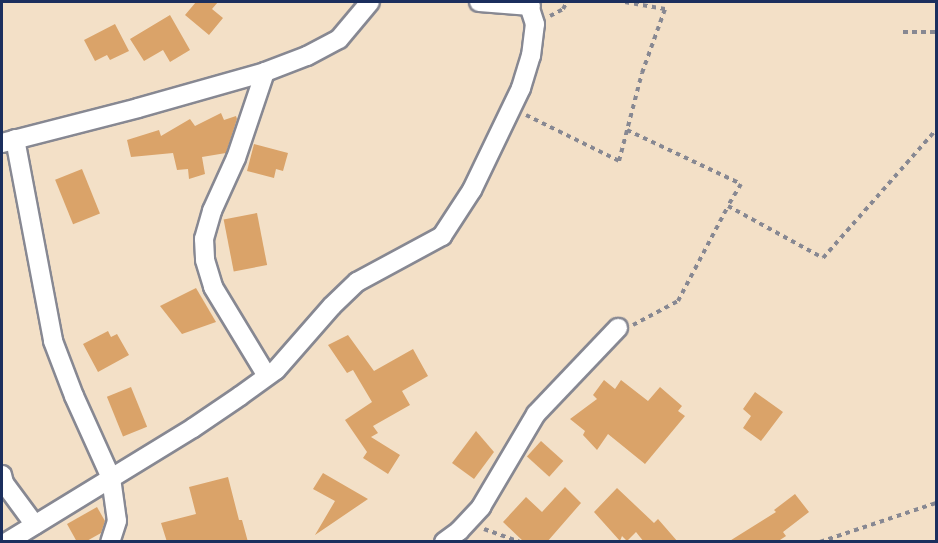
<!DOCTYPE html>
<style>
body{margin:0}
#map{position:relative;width:938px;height:543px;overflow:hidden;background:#f3e0c7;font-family:"Architects Daughter",sans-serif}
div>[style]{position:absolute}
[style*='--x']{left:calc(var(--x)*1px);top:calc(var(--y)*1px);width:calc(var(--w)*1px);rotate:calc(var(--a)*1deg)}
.building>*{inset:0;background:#daa369;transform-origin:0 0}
.path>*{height:4px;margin-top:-2px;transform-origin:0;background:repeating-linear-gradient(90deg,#878892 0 4.5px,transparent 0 9px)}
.roads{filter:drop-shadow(2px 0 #878892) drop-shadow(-2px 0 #878892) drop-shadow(0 2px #878892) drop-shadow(0 -2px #878892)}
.minor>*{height:18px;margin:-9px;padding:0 9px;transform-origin:9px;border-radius:9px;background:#fff}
span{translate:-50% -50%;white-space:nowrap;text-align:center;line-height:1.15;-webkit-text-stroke:4.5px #f6f6f2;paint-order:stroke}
.frame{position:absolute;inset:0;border:3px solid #1b2f5e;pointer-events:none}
</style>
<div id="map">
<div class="building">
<div style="clip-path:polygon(196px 2px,218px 2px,212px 9px,223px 18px,209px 35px,185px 15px)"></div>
<div style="clip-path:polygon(170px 15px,190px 50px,170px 62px,163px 50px,144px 61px,130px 39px)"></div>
<div style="clip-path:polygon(115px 24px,129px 51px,110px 60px,107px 55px,95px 61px,84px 40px)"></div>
<div style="clip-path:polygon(221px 113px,224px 120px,236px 116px,237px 119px,226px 153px,202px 157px,205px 174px,189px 179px,188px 169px,177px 170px,173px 153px,131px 157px,127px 140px,159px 130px,161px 136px,190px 119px,195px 126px)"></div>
<div style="clip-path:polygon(254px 144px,288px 153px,283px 171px,276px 169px,274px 178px,247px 171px)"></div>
<div style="left:82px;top:169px;width:48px;height:29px;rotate:68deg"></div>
<div style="left:257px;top:213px;width:53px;height:34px;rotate:79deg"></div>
<div style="clip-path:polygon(196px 288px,216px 322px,182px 334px,160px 306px)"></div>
<div style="clip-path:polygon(108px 331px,111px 337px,117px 334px,129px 355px,98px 372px,83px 344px)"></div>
<div style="clip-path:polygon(348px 335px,374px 371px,413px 349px,428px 376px,402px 391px,410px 405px,373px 426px,378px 433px,371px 437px,400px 455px,388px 474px,363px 458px,367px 452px,345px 420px,372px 402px,353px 370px,347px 373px,328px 345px)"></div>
<div style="clip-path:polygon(604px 380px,615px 389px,621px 380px,648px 401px,660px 387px,682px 406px,678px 411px,685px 416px,645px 464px,608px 434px,597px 450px,583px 435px,585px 431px,570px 419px,597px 399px,593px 395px)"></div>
<div style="left:131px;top:387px;width:43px;height:26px;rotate:68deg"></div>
<div style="clip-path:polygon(755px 392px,783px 412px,761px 441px,743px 428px,751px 416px,743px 409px)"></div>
<div style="clip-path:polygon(476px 431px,494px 452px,474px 479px,452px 463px)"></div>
<div style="left:541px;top:441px;width:30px;height:21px;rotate:42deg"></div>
<div style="clip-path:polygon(323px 473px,368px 499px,315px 535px,335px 501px,313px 489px)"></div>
<div style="clip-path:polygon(228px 477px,239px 520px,242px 520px,248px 542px,167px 542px,161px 523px,196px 514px,189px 487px)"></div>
<div style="clip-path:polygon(565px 487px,581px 503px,547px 542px,524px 542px,503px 522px,526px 497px,542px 512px)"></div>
<div style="clip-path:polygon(617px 488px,654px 523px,658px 519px,678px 542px,644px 542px,636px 532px,627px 541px,622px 536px,620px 541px,594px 512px)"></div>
<div style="clip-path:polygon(795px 494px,809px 512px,783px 532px,786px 536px,777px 542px,728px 542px,776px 512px,774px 510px)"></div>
<div style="clip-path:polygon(97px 507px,105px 521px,101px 533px,85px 542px,77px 542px,67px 524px)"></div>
</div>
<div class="path">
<div style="--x:550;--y:16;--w:15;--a:-28"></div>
<div style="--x:563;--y:9;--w:8;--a:-60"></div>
<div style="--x:903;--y:32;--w:33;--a:0"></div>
<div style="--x:526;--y:115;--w:104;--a:26.3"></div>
<div style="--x:619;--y:161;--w:91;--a:-75.4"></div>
<div style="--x:642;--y:73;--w:68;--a:-70.2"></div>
<div style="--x:665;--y:9;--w:41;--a:-170.1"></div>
<div style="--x:627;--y:130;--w:126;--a:25.3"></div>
<div style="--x:741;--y:184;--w:26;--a:121"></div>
<div style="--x:633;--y:325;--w:51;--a:-28.1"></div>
<div style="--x:678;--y:301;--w:107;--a:-62.2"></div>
<div style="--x:728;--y:206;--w:108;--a:28.7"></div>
<div style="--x:823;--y:258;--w:171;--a:-48.6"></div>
<div style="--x:484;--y:529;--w:38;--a:20"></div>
<div style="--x:820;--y:542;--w:122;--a:-18.6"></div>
</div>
<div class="roads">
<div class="minor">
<div style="--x:479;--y:2;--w:52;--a:4.4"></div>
<div style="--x:265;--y:72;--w:91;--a:108.6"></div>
<div style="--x:236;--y:158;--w:58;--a:114.4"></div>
<div style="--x:212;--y:211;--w:29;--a:106"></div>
<div style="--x:204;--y:239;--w:21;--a:87"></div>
<div style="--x:205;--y:260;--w:28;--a:73"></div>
<div style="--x:213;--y:287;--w:104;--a:58.8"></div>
<div style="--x:15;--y:139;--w:206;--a:79.3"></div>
<div style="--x:53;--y:341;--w:59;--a:69.1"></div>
<div style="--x:74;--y:396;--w:90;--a:65.7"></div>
<div style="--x:111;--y:478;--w:43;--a:82.1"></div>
<div style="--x:117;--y:521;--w:22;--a:108"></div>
<div style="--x:2;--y:143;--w:140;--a:-14.4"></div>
<div style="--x:138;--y:108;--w:132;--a:-15.8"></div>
<div style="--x:265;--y:72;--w:45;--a:-20.9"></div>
<div style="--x:307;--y:56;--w:36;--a:-28"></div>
<div style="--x:339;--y:39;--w:48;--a:-50"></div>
<div style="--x:2;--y:475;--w:8;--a:76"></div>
<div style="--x:4;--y:483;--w:52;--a:53.6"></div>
<div style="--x:7;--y:542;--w:218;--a:-31.5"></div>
<div style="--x:193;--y:428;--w:57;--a:-34.2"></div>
<div style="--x:240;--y:396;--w:44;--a:-35.8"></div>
<div style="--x:276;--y:370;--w:85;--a:-48.8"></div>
<div style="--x:332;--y:306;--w:35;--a:-44"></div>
<div style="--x:357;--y:282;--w:97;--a:-28.4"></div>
<div style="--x:442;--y:236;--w:55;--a:-56.9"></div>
<div style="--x:472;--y:190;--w:113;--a:-64.3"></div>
<div style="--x:521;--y:88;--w:34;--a:-73"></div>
<div style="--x:531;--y:56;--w:32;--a:-83"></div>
<div style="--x:535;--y:24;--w:23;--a:-108"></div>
<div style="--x:444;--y:542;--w:19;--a:-36"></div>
<div style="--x:459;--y:531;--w:33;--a:-47"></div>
<div style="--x:481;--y:507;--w:108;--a:-59.4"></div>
<div style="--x:536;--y:414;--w:119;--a:-46.4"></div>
</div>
</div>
<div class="frame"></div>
</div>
